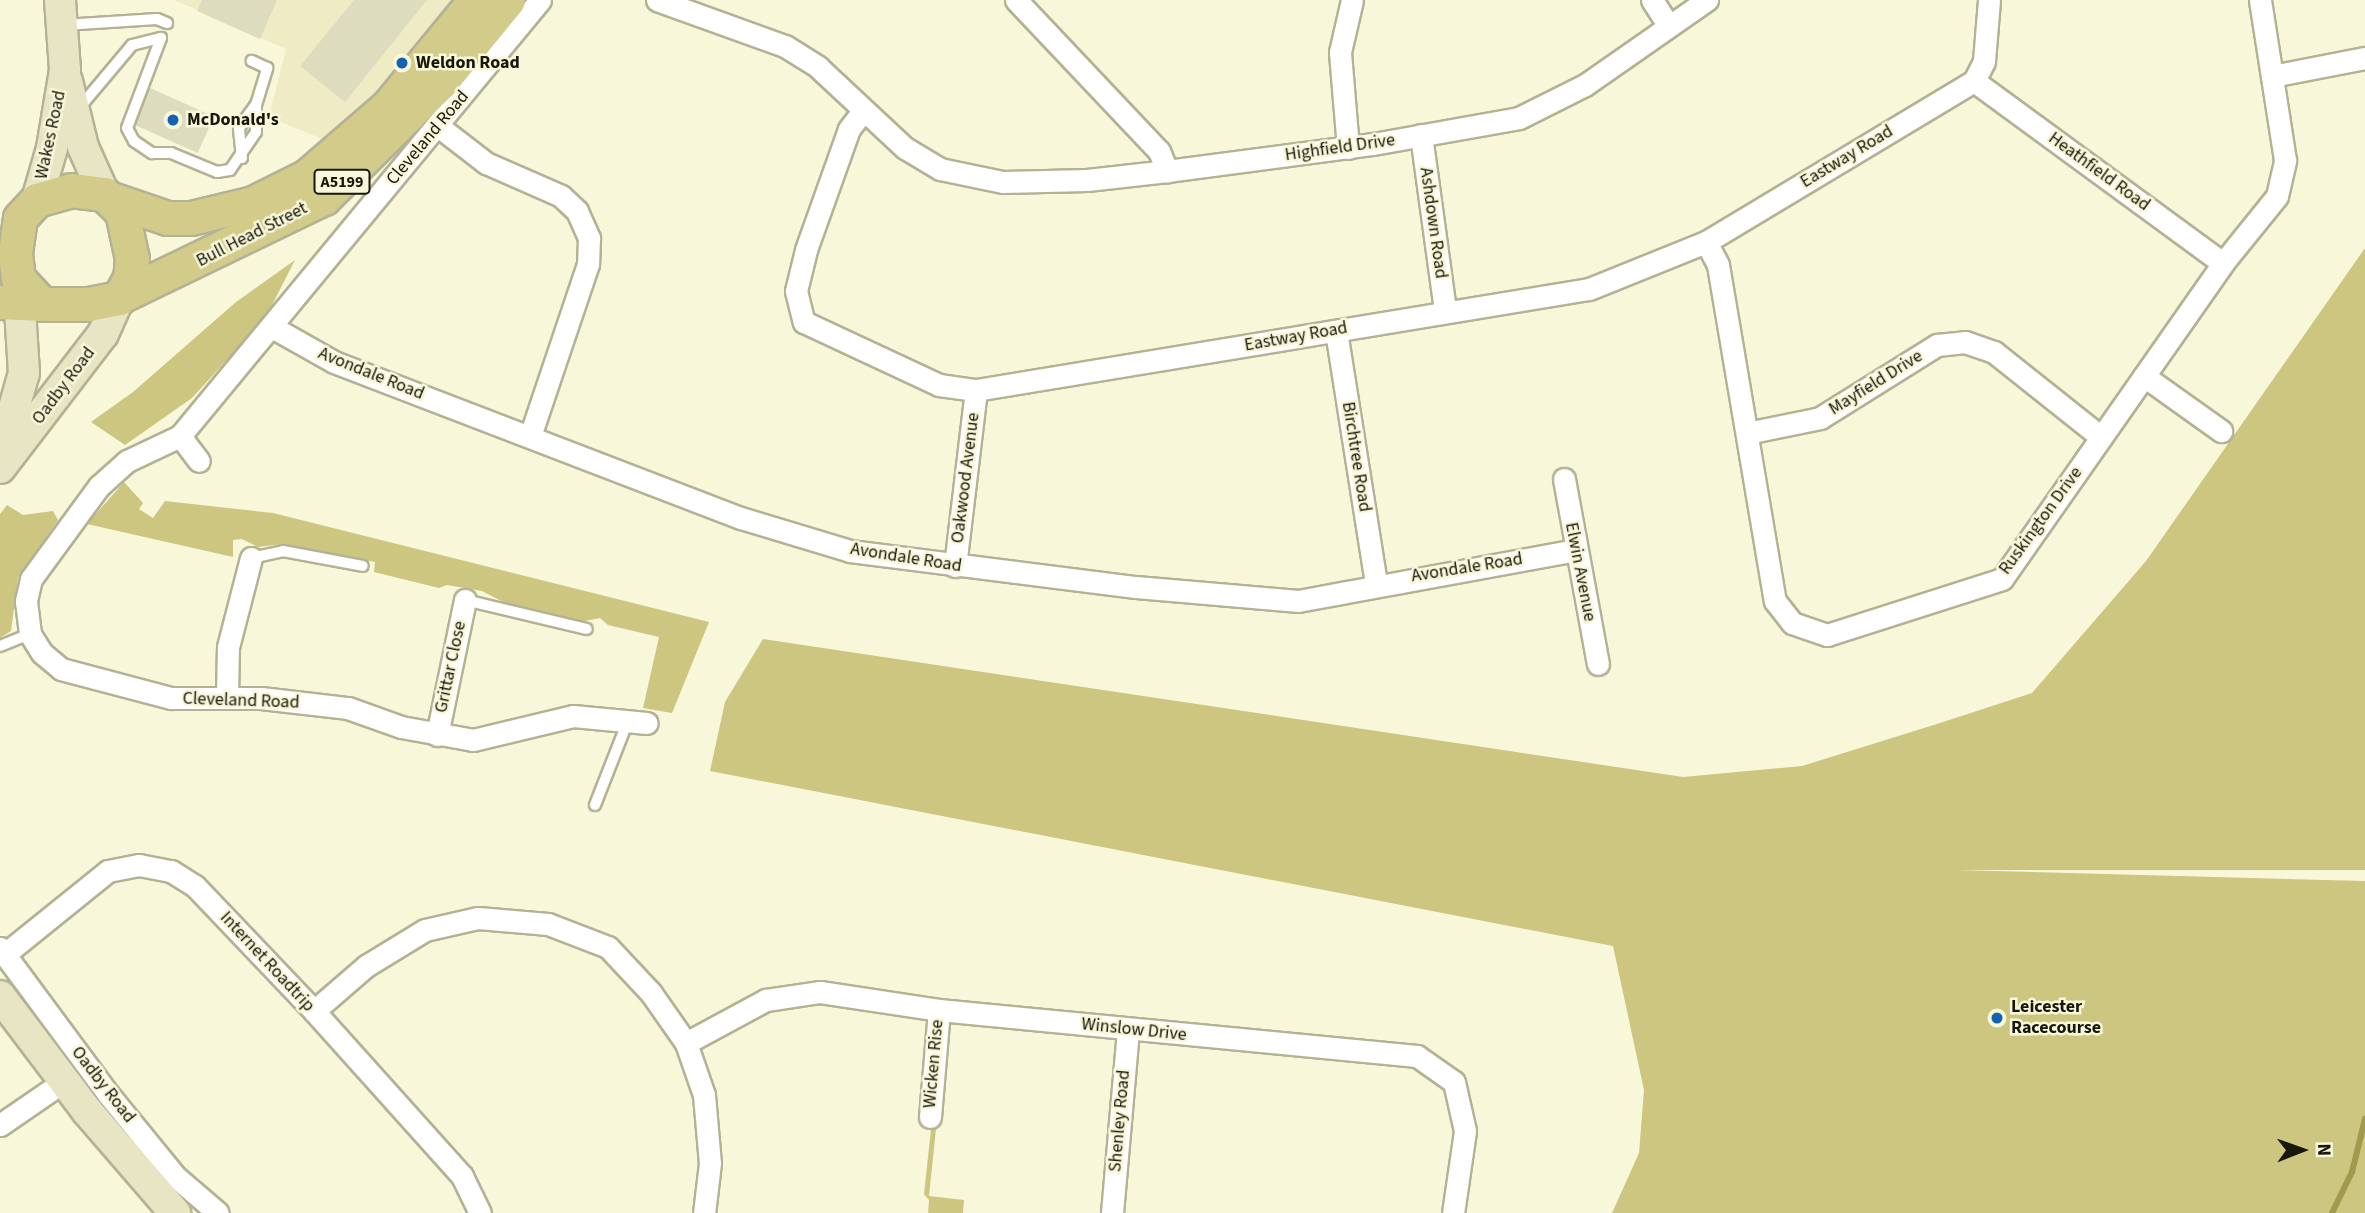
<!DOCTYPE html>
<style>
body{margin:0}
#map{position:relative;width:2365px;height:1213px;overflow:hidden;background:#f9f7d9;font-family:"Source Sans 3",sans-serif}
div>[style]{position:absolute}
[style*='--x']{left:calc(var(--x)*1px);top:calc(var(--y)*1px);width:calc(var(--w)*1px);rotate:calc(var(--a)*1deg)}
.built>*{inset:0;background:#eeebc5}
.green>*{inset:0;background:#ccc680}
.stream>*{height:6px;margin:-3px;padding:0 3px;transform-origin:3px;border-radius:3px;background:#a1994d}
.building>*{inset:0;background:#dedcbe;transform-origin:0 0}
.roads{filter:drop-shadow(2px 0 #b4b295) drop-shadow(-2px 0 #b4b295) drop-shadow(0 2px #b4b295) drop-shadow(0 -2px #b4b295)}
.service>*{height:10px;margin:-5px;padding:0 5px;transform-origin:5px;border-radius:5px;background:#fff}
.minor>*{height:21px;margin:-10.5px;padding:0 10.5px;transform-origin:10.5px;border-radius:10.5px;background:#fff}
.secondary>*{height:30px;margin:-15px;padding:0 15px;transform-origin:15px;border-radius:15px;background:#e8e5c4}
.primary>*{height:33px;margin:-16.5px;padding:0 16.5px;transform-origin:16.5px;border-radius:16.5px;background:#d2cb89}
.dots>*{width:19px;height:19px;translate:-50% -50%;box-sizing:border-box;border:4px solid #f9f7d9;border-radius:50%}
span{translate:-50% -50%;white-space:nowrap;text-align:center;line-height:1.15;-webkit-text-stroke:5px #f9f7d9;paint-order:stroke}
.shield-label span{padding:2px 5px;background:#f9f7d9;border:2px solid;border-radius:5px;-webkit-text-stroke-width:0}
.shield-label{font-size:16px;color:#17170c;font-weight:700}
.poi-label{font-size:18px;color:#17170c;font-weight:700}
.left{translate:0 -50%;text-align:left}
.street-label{font-size:18px;color:#17170c}
.north{position:absolute;left:2267px;top:1115px;width:70px;height:70px;-webkit-text-stroke:5px #f9f7d9;paint-order:stroke;rotate:89deg;font-size:19px;font-weight:700;line-height:28px;text-align:center;color:#17170c}
.north::after{content:'';display:block;margin:auto;width:24px;height:32px;background:#17170c;clip-path:polygon(50% 0,100% 100%,50% 72%,0 100%)}
</style>
<div id="map">
<div class="built">
<div style="clip-path:polygon(174px 0,466px 0,345px 131px,325px 140px,269px 117px,286px 49px)"></div>
</div>
<div class="green">
<div style="clip-path:polygon(2365px 248px,2365px 870px,1955px 870px,2365px 881px,2365px 1213px,1612px 1213px,1639px 1153px,1644px 1090px,1613px 946px,710px 771px,725px 702px,763px 639px,1683px 777px,1802px 766px,1940px 723px,2032px 693px,2146px 561px)"></div>
<div style="clip-path:polygon(295px 260px,266px 317px,192px 398px,125px 445px,91px 422px,133px 392px,236px 302px)"></div>
<div style="clip-path:polygon(124px 482px,143px 503px,139px 509px,153px 518px,165px 501px,273px 513px,709px 622px,672px 713px,643px 708px,659px 637px,608px 625px,600px 618px,580px 622px,507px 604px,482px 591px,447px 585px,439px 588px,374px 572px,375px 562px,283px 544px,258px 547px,242px 539px,233px 540px,233px 557px,87px 524px)"></div>
<div style="clip-path:polygon(7px 505px,23px 515px,53px 511px,58px 520px,18px 578px,11px 631px,0 638px,0 514px)"></div>
<div style="clip-path:polygon(931px 1129px,936px 1129px,929px 1196px,964px 1200px,963px 1213px,928px 1213px,929px 1200px,924px 1194px)"></div>
</div>
<div class="stream">
<div style="--x:2332;--y:1213;--w:46;--a:-64"></div>
<div style="--x:2352;--y:1172;--w:55;--a:-76.2"></div>
</div>
<div class="building">
<div style="clip-path:polygon(202px 0,277px 0,260px 39px,197px 11px)"></div>
<div style="clip-path:polygon(354px 0,427px 0,345px 102px,300px 66px)"></div>
<div style="left:150px;top:88px;width:70px;height:40px;rotate:24deg"></div>
</div>
<div class="roads">
<div class="service">
<div style="--x:64;--y:25;--w:93;--a:-3.7"></div>
<div style="--x:157;--y:19;--w:11;--a:22"></div>
<div style="--x:80;--y:107;--w:81;--a:-50"></div>
<div style="--x:132;--y:45;--w:30;--a:-14"></div>
<div style="--x:161;--y:38;--w:96;--a:110.7"></div>
<div style="--x:127;--y:128;--w:15;--a:62"></div>
<div style="--x:134;--y:141;--w:22;--a:34"></div>
<div style="--x:152;--y:153;--w:19;--a:0"></div>
<div style="--x:171;--y:153;--w:50;--a:22.4"></div>
<div style="--x:217;--y:172;--w:13;--a:-9"></div>
<div style="--x:230;--y:170;--w:46;--a:-55.6"></div>
<div style="--x:256;--y:132;--w:27;--a:-90"></div>
<div style="--x:256;--y:105;--w:39;--a:-73"></div>
<div style="--x:267;--y:68;--w:17;--a:-155"></div>
<div style="--x:242;--y:158;--w:30;--a:-96"></div>
<div style="--x:239;--y:128;--w:29;--a:-54"></div>
<div style="--x:251;--y:558;--w:33;--a:-12"></div>
<div style="--x:283;--y:551;--w:81;--a:10.6"></div>
<div style="--x:465;--y:600;--w:125;--a:13.4"></div>
<div style="--x:0;--y:646;--w:32;--a:-22"></div>
<div style="--x:595;--y:805;--w:90;--a:-68.6"></div>
</div>
<div class="minor">
<div style="--x:540;--y:0;--w:565;--a:129.55"></div>
<div style="--x:180;--y:436;--w:59;--a:154.7"></div>
<div style="--x:127;--y:461;--w:38;--a:138"></div>
<div style="--x:99;--y:486;--w:115;--a:126.2"></div>
<div style="--x:31;--y:579;--w:23;--a:103"></div>
<div style="--x:26;--y:601;--w:33;--a:83"></div>
<div style="--x:30;--y:634;--w:22;--a:58"></div>
<div style="--x:42;--y:653;--w:25;--a:40"></div>
<div style="--x:61;--y:669;--w:114;--a:14.8"></div>
<div style="--x:171;--y:698;--w:90;--a:0"></div>
<div style="--x:261;--y:698;--w:88;--a:6.6"></div>
<div style="--x:348;--y:708;--w:56;--a:19.7"></div>
<div style="--x:401;--y:727;--w:73;--a:10.2"></div>
<div style="--x:473;--y:740;--w:103;--a:-13.5"></div>
<div style="--x:573;--y:716;--w:74;--a:5.4"></div>
<div style="--x:657;--y:0;--w:136;--a:19.8"></div>
<div style="--x:785;--y:46;--w:39;--a:32"></div>
<div style="--x:818;--y:67;--w:119;--a:43"></div>
<div style="--x:905;--y:148;--w:41;--a:31"></div>
<div style="--x:940;--y:169;--w:64;--a:11.7"></div>
<div style="--x:1003;--y:182;--w:84;--a:-1.4"></div>
<div style="--x:1087;--y:180;--w:81;--a:-6.4"></div>
<div style="--x:1016;--y:0;--w:208;--a:46.6"></div>
<div style="--x:1159;--y:151;--w:22;--a:68"></div>
<div style="--x:1167;--y:171;--w:208;--a:-7.5"></div>
<div style="--x:1373;--y:144;--w:148;--a:-10.1"></div>
<div style="--x:1519;--y:118;--w:74;--a:-26.6"></div>
<div style="--x:1585;--y:85;--w:149;--a:-34.9"></div>
<div style="--x:1652;--y:0;--w:31;--a:57"></div>
<div style="--x:2272;--y:76;--w:95;--a:-11"></div>
<div style="--x:1974;--y:81;--w:308;--a:36.2"></div>
<div style="--x:1974;--y:81;--w:22;--a:-63"></div>
<div style="--x:1984;--y:61;--w:61;--a:-85.3"></div>
<div style="--x:863;--y:111;--w:23;--a:128"></div>
<div style="--x:849;--y:129;--w:128;--a:109.6"></div>
<div style="--x:806;--y:250;--w:42;--a:103.7"></div>
<div style="--x:796;--y:291;--w:32;--a:76"></div>
<div style="--x:804;--y:322;--w:149;--a:25"></div>
<div style="--x:939;--y:385;--w:37;--a:8"></div>
<div style="--x:976;--y:390;--w:621;--a:-9.36"></div>
<div style="--x:1589;--y:289;--w:126;--a:-21.9"></div>
<div style="--x:1706;--y:242;--w:313;--a:-31"></div>
<div style="--x:438;--y:126;--w:61;--a:37.6"></div>
<div style="--x:486;--y:163;--w:82;--a:23.7"></div>
<div style="--x:561;--y:196;--w:22;--a:43"></div>
<div style="--x:577;--y:211;--w:30;--a:66"></div>
<div style="--x:589;--y:238;--w:26;--a:92"></div>
<div style="--x:588;--y:264;--w:182;--a:108.6"></div>
<div style="--x:1421;--y:135;--w:178;--a:82.2"></div>
<div style="--x:1348;--y:148;--w:96;--a:-94.8"></div>
<div style="--x:1340;--y:52;--w:53;--a:-77"></div>
<div style="--x:1706;--y:242;--w:26;--a:62"></div>
<div style="--x:1718;--y:265;--w:341;--a:80.4"></div>
<div style="--x:1775;--y:601;--w:28;--a:52"></div>
<div style="--x:1792;--y:623;--w:37;--a:19"></div>
<div style="--x:1827;--y:635;--w:184;--a:-17.7"></div>
<div style="--x:2002;--y:579;--w:386;--a:-55"></div>
<div style="--x:2223;--y:263;--w:86;--a:-51.1"></div>
<div style="--x:2277;--y:196;--w:37;--a:-77"></div>
<div style="--x:2285;--y:160;--w:162;--a:-98.9"></div>
<div style="--x:272;--y:327;--w:71;--a:29.4"></div>
<div style="--x:334;--y:362;--w:436;--a:21"></div>
<div style="--x:741;--y:518;--w:114;--a:16.8"></div>
<div style="--x:850;--y:551;--w:288;--a:7.2"></div>
<div style="--x:1136;--y:587;--w:163;--a:4.9"></div>
<div style="--x:1298;--y:601;--w:282;--a:-10.4"></div>
<div style="--x:1336;--y:331;--w:255;--a:81"></div>
<div style="--x:2144;--y:376;--w:95;--a:35.5"></div>
<div style="--x:1747;--y:433;--w:75;--a:-11.6"></div>
<div style="--x:1820;--y:418;--w:138;--a:-32"></div>
<div style="--x:1937;--y:345;--w:28;--a:-6"></div>
<div style="--x:1965;--y:342;--w:31;--a:19"></div>
<div style="--x:1994;--y:352;--w:137;--a:38.5"></div>
<div style="--x:180;--y:436;--w:31;--a:53"></div>
<div style="--x:1564;--y:479;--w:188;--a:79.6"></div>
<div style="--x:955;--y:566;--w:177;--a:-83.2"></div>
<div style="--x:227;--y:697;--w:50;--a:-88.9"></div>
<div style="--x:228;--y:647;--w:92;--a:-75.5"></div>
<div style="--x:437;--y:735;--w:138;--a:-78.3"></div>
<div style="--x:0;--y:948;--w:182;--a:53.5"></div>
<div style="--x:108;--y:1094;--w:107;--a:50.7"></div>
<div style="--x:176;--y:1177;--w:55;--a:40.6"></div>
<div style="--x:5;--y:954;--w:132;--a:-38.9"></div>
<div style="--x:108;--y:871;--w:32;--a:-11"></div>
<div style="--x:139;--y:865;--w:33;--a:11"></div>
<div style="--x:171;--y:871;--w:28;--a:32"></div>
<div style="--x:195;--y:886;--w:173;--a:46.4"></div>
<div style="--x:314;--y:1011;--w:222;--a:48.1"></div>
<div style="--x:462;--y:1176;--w:41;--a:64.1"></div>
<div style="--x:314;--y:1011;--w:69;--a:-40.9"></div>
<div style="--x:366;--y:966;--w:69;--a:-31.4"></div>
<div style="--x:425;--y:930;--w:54;--a:-12.8"></div>
<div style="--x:478;--y:918;--w:70;--a:4.9"></div>
<div style="--x:548;--y:924;--w:64;--a:21"></div>
<div style="--x:608;--y:947;--w:63;--a:46.9"></div>
<div style="--x:651;--y:993;--w:61;--a:55"></div>
<div style="--x:686;--y:1043;--w:55;--a:70.9"></div>
<div style="--x:704;--y:1095;--w:68;--a:85"></div>
<div style="--x:710;--y:1163;--w:50;--a:96.8"></div>
<div style="--x:686;--y:1043;--w:91;--a:-28.3"></div>
<div style="--x:766;--y:1000;--w:55;--a:-8.4"></div>
<div style="--x:820;--y:992;--w:120;--a:8.6"></div>
<div style="--x:939;--y:1010;--w:480;--a:5.5"></div>
<div style="--x:1417;--y:1056;--w:45;--a:35.1"></div>
<div style="--x:1454;--y:1082;--w:50;--a:77.3"></div>
<div style="--x:1465;--y:1131;--w:83;--a:98.3"></div>
<div style="--x:930;--y:1117;--w:107;--a:-85.2"></div>
<div style="--x:0;--y:1125;--w:78;--a:-34.5"></div>
<div style="--x:1112;--y:1213;--w:184;--a:-85"></div>
</div>
<div class="secondary">
<div style="--x:67;--y:81;--w:68;--a:76.4"></div>
<div style="--x:83;--y:147;--w:51;--a:65.9"></div>
<div style="--x:37;--y:200;--w:54;--a:-73.9"></div>
<div style="--x:52;--y:148;--w:79;--a:-80.5"></div>
<div style="--x:65;--y:70;--w:70;--a:-94.1"></div>
<div style="--x:0;--y:433;--w:22;--a:-56"></div>
<div style="--x:12;--y:415;--w:44;--a:-74.1"></div>
<div style="--x:24;--y:373;--w:95;--a:-93.6"></div>
<div style="--x:0;--y:468;--w:169;--a:-52.5"></div>
<div style="--x:103;--y:334;--w:39;--a:-66"></div>
<div style="--x:0;--y:996;--w:144;--a:52.9"></div>
<div style="--x:87;--y:1111;--w:135;--a:49.2"></div>
</div>
<div class="primary">
<div style="--x:71;--y:190;--w:33;--a:7"></div>
<div style="--x:104;--y:194;--w:25;--a:45"></div>
<div style="--x:122;--y:212;--w:48;--a:78"></div>
<div style="--x:132;--y:259;--w:19;--a:96"></div>
<div style="--x:130;--y:278;--w:23;--a:119"></div>
<div style="--x:119;--y:298;--w:31;--a:169"></div>
<div style="--x:89;--y:304;--w:47;--a:180"></div>
<div style="--x:42;--y:304;--w:35;--a:-133"></div>
<div style="--x:18;--y:278;--w:25;--a:-97"></div>
<div style="--x:15;--y:253;--w:35;--a:-82"></div>
<div style="--x:20;--y:218;--w:25;--a:-47"></div>
<div style="--x:37;--y:200;--w:35;--a:-16"></div>
<div style="--x:111;--y:199;--w:59;--a:18.7"></div>
<div style="--x:167;--y:218;--w:24;--a:0"></div>
<div style="--x:191;--y:218;--w:64;--a:-13.6"></div>
<div style="--x:253;--y:203;--w:60;--a:-26.6"></div>
<div style="--x:307;--y:176;--w:107;--a:-40.8"></div>
<div style="--x:388;--y:106;--w:137;--a:-50.6"></div>
<div style="--x:123;--y:295;--w:223;--a:-25.8"></div>
<div style="--x:324;--y:198;--w:163;--a:-44.8"></div>
<div style="--x:440;--y:83;--w:107;--a:-50.7"></div>
<div style="--x:0;--y:302;--w:42;--a:2.7"></div>
</div>
</div>
<div class="dots">
<div style="left:402px;top:63px;background:#1462b1"></div>
<div style="left:173px;top:120px;background:#1462b1"></div>
<div style="left:1997px;top:1018px;background:#1462b1"></div>
</div>
<div class="shield-label">
<span style="left:342px;top:182px">A5199</span>
</div>
<div class="poi-label">
<span class="left" style="left:416px;top:63px">Weldon Road</span>
<span class="left" style="left:187px;top:120px">McDonald's</span>
<span class="left" style="left:2011px;top:1018px">Leicester<br>Racecourse</span>
</div>
<div class="street-label">
<span style="left:51px;top:135px;rotate:-78deg">Wakes Road</span>
<span style="left:428px;top:138px;rotate:-50deg">Cleveland Road</span>
<span style="left:1340px;top:148px;rotate:-8deg">Highfield Drive</span>
<span style="left:1847px;top:157px;rotate:-31deg">Eastway Road</span>
<span style="left:2099px;top:172px;rotate:36deg">Heathfield Road</span>
<span style="left:1433px;top:223px;rotate:82deg">Ashdown Road</span>
<span style="left:252px;top:235px;rotate:-27deg">Bull Head Street</span>
<span style="left:1296px;top:337px;rotate:-10deg">Eastway Road</span>
<span style="left:371px;top:374px;rotate:22deg">Avondale Road</span>
<span style="left:1876px;top:383px;rotate:-32deg">Mayfield Drive</span>
<span style="left:64px;top:386px;rotate:-53deg">Oadby Road</span>
<span style="left:1356px;top:457px;rotate:81deg">Birchtree Road</span>
<span style="left:966px;top:478px;rotate:-83deg">Oakwood Avenue</span>
<span style="left:2041px;top:521px;rotate:-54deg">Ruskington Drive</span>
<span style="left:906px;top:558px;rotate:9deg">Avondale Road</span>
<span style="left:1467px;top:568px;rotate:-9deg">Avondale Road</span>
<span style="left:1580px;top:572px;rotate:79deg">Elwin Avenue</span>
<span style="left:451px;top:667px;rotate:-78deg">Grittar Close</span>
<span style="left:241px;top:701px;rotate:2deg">Cleveland Road</span>
<span style="left:267px;top:962px;rotate:47deg">Internet Roadtrip</span>
<span style="left:1134px;top:1030px;rotate:6deg">Winslow Drive</span>
<span style="left:934px;top:1064px;rotate:-85deg">Wicken Rise</span>
<span style="left:103px;top:1085px;rotate:52deg">Oadby Road</span>
<span style="left:1120px;top:1121px;rotate:-85deg">Shenley Road</span>
</div>
<div class="north">N</div>
</div>
